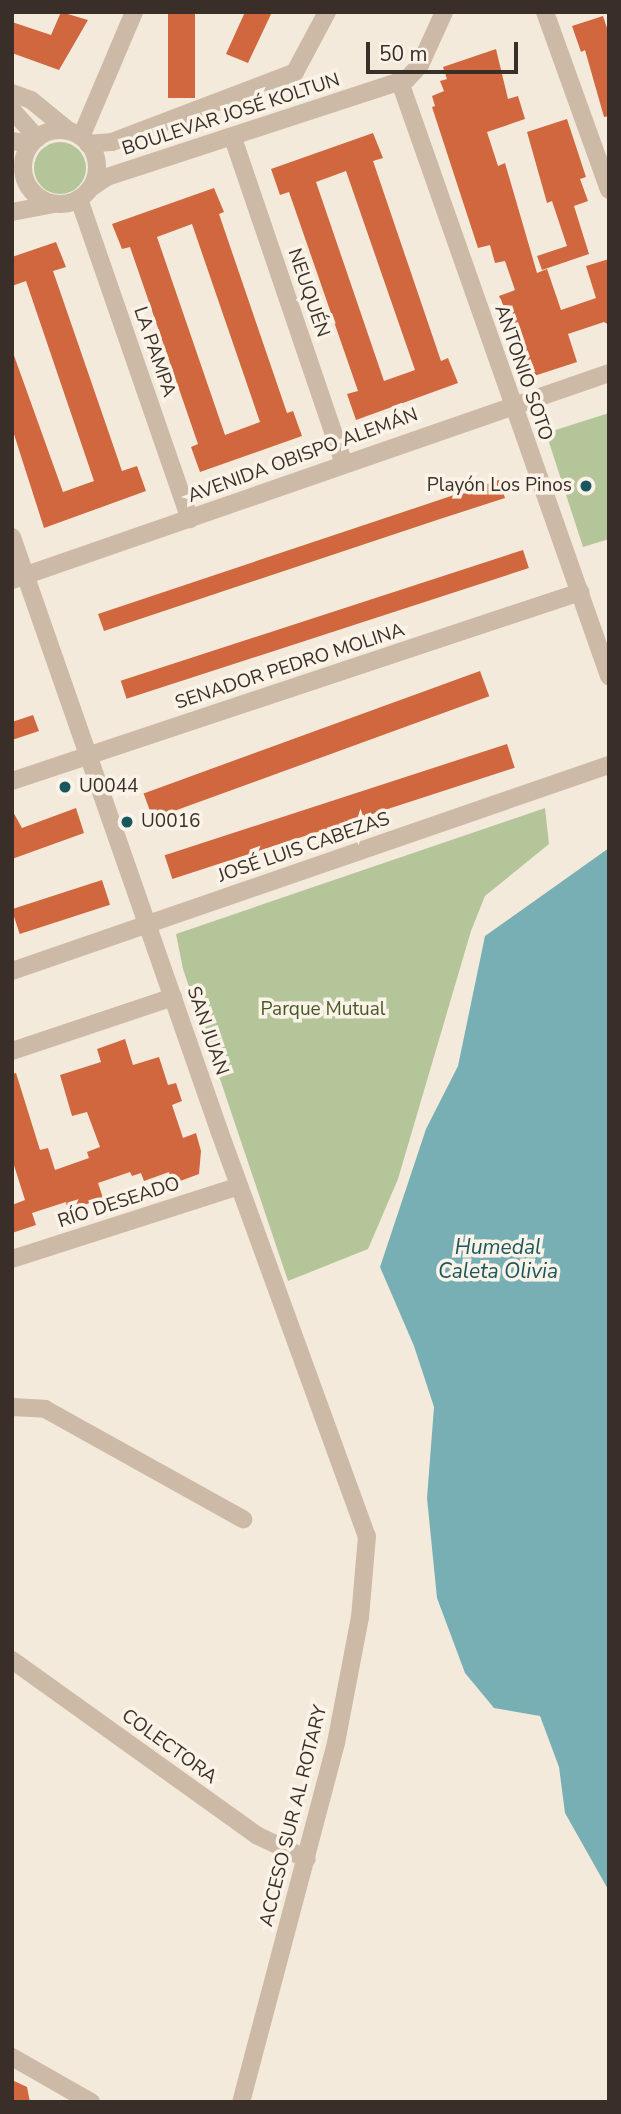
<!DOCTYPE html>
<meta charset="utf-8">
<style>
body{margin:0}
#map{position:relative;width:621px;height:2114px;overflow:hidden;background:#f4eadb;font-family:"Nunito Sans",sans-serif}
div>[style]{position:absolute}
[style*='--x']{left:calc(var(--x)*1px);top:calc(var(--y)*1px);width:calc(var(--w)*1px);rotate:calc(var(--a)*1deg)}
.green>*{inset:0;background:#b5c59a}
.round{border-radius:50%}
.water>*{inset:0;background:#78afb4}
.building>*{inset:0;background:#d0673e;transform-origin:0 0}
.minor>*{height:18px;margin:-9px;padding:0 9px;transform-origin:9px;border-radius:9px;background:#cdbaa6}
.minor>.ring{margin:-9px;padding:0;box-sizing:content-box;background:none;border:18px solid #cdbaa6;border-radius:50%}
.dots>*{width:19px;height:19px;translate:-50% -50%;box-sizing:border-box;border:4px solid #fbf3e8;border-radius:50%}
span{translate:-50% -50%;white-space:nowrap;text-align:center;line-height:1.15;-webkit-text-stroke:7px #fbf3e8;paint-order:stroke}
.street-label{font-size:19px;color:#392e28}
.poi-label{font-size:19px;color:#392e28}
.right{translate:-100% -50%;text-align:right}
.left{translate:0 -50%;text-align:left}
.park-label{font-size:19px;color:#465929}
.water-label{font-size:21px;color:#19575e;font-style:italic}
.frame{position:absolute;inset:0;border:14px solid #392e28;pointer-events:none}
.scale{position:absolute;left:366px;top:42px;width:152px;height:32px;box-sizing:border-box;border:4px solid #392e28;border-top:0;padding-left:9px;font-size:21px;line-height:24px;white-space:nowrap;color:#392e28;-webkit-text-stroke:5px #fbf3e8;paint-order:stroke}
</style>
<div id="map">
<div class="green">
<div class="round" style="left:34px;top:142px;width:52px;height:52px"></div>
<div style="clip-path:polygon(609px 413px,609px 539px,583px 547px,546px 433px)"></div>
<div style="clip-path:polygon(545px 808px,549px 844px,485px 896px,471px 931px,398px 1179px,368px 1249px,288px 1281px,183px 969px,176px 934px)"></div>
</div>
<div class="water">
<div style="clip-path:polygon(609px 848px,609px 1891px,565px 1813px,559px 1767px,540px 1716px,494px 1708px,465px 1673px,437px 1598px,427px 1498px,434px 1407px,414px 1346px,380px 1267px,426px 1129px,458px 1066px,485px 936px)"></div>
</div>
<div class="building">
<div style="clip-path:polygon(61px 12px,88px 20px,59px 70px,12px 53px,12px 22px,51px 35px)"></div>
<div style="left:168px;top:12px;width:27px;height:86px"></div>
<div style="clip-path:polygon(245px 12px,272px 12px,248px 63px,226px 54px)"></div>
<div style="clip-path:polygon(603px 16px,609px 34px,609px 116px,604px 117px,585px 50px,581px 52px,572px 26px)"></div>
<div style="clip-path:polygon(496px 49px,508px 99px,518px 96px,525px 119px,487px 132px,498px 166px,505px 163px,537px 273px,547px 269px,561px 310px,596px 298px,586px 266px,609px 259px,609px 325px,604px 322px,568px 334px,577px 362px,531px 377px,499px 296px,515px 290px,505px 261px,495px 263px,490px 245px,478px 248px,432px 107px,435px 106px,432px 96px,444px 91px,440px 81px,447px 79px,443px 67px)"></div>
<div style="clip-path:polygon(567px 119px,586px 177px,580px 179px,588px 201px,574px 206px,589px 254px,542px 270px,537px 256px,567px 246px,552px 201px,547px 203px,527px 132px)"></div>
<div style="clip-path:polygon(evenodd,373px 133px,383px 158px,373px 161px,441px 361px,448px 358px,458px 383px,356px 420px,347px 394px,358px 391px,289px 192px,280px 195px,271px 169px,373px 133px,346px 171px,415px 370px,384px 381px,316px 182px,346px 171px)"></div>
<div style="clip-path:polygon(evenodd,214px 188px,224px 212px,219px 214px,287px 413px,293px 411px,302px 436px,200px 472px,191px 447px,198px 444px,130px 247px,122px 249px,112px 224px,214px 188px,192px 224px,260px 422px,225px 435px,157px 237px,192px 224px)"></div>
<div style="clip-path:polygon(56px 242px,66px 267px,53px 271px,122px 471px,137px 466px,146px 491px,44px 528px,12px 428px,12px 350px,63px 492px,94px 481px,26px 281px,12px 286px,12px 257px)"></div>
<div style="clip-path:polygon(499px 480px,505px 498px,440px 519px,104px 631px,98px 614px)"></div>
<div style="left:523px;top:550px;width:19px;height:423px;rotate:72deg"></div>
<div style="left:480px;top:671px;width:27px;height:358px;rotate:70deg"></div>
<div style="clip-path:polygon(33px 715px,39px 731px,12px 740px,12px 722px)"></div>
<div style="left:507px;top:744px;width:25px;height:360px;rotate:72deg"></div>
<div style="clip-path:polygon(76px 808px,84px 833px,12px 859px,12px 810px,22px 828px)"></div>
<div style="left:102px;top:880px;width:26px;height:95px;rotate:72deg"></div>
<div style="clip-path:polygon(125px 1039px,133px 1065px,159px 1057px,168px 1085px,176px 1083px,182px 1101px,172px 1105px,183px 1138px,196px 1133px,201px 1151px,199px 1174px,172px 1184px,169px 1172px,144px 1181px,141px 1173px,132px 1176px,130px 1172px,98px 1183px,103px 1198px,68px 1211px,66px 1202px,32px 1213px,36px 1225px,12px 1233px,12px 1205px,25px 1200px,12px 1159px,12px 1074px,16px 1073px,40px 1150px,48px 1148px,55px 1170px,89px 1158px,87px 1152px,100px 1147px,87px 1112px,72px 1116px,60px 1075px,101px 1062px,97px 1049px)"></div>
<div style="clip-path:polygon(12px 2080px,27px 2087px,30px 2102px,12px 2102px)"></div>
</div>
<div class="minor">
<div style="--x:545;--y:12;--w:189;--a:70.2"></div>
<div style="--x:400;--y:82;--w:630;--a:70.62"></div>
<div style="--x:12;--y:93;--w:20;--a:20"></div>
<div style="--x:31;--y:100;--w:49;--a:39.2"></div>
<div style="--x:12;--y:110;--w:38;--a:48"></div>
<div class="ring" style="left:23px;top:130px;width:56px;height:56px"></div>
<div style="--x:81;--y:137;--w:136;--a:-67"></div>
<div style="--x:233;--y:138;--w:342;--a:71.2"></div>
<div style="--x:12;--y:141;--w:18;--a:9"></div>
<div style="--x:88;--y:144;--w:24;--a:-5"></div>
<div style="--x:112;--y:142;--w:196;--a:-20.9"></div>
<div style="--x:295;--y:72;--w:68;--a:-61.9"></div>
<div style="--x:92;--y:187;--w:18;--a:-34"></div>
<div style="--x:107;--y:177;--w:316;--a:-18.1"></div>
<div style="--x:407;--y:79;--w:19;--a:-47"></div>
<div style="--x:420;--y:65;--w:58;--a:-65.6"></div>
<div style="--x:79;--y:199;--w:339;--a:70.9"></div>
<div style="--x:12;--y:212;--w:43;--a:-10.8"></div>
<div style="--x:12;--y:537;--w:631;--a:70.76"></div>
<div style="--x:220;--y:1133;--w:429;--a:70"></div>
<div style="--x:367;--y:1536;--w:81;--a:94.9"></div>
<div style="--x:360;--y:1617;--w:128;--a:100.8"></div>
<div style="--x:336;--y:1743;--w:371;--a:104.8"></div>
<div style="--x:12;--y:580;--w:632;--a:-19.12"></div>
<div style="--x:12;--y:781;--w:599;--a:-18.4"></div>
<div style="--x:12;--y:971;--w:632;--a:-19.04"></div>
<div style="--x:12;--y:1051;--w:170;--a:-18.5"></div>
<div style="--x:12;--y:1259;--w:238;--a:-17.8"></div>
<div style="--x:12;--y:1407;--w:33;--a:3"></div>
<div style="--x:45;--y:1409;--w:227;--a:29.1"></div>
<div style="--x:12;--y:1660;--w:300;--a:35.6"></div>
<div style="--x:256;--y:1835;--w:56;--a:25.2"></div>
<div style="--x:12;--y:2057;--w:91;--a:29.7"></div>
</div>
<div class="dots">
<div style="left:586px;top:486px;background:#19575e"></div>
<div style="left:65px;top:787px;background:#19575e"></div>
<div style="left:127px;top:822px;background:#19575e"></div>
</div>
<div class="street-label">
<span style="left:231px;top:115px;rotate:-18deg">BOULEVAR JOSÉ KOLTUN</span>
<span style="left:308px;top:293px;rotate:71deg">NEUQUÉN</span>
<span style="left:154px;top:352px;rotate:71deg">LA PAMPA</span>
<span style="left:523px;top:373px;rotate:71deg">ANTONIO SOTO</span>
<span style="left:303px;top:456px;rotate:-20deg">AVENIDA OBISPO ALEMÁN</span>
<span style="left:290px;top:667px;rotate:-18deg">SENADOR PEDRO MOLINA</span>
<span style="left:304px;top:848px;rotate:-19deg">JOSÉ LUIS CABEZAS</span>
<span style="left:207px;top:1031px;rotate:71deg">SAN JUAN</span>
<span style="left:119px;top:1203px;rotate:-18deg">RÍO DESEADO</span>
<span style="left:169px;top:1747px;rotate:36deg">COLECTORA</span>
<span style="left:294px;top:1816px;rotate:-76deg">ACCESO SUR AL ROTARY</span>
</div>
<div class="poi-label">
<span class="right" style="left:572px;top:486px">Playón Los Pinos</span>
<span class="left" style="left:79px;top:787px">U0044</span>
<span class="left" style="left:141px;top:822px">U0016</span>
</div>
<div class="park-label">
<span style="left:323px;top:1010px">Parque Mutual</span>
</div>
<div class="water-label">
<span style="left:498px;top:1259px">Humedal<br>Caleta Olivia</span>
</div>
<div class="frame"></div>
<div class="scale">50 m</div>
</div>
